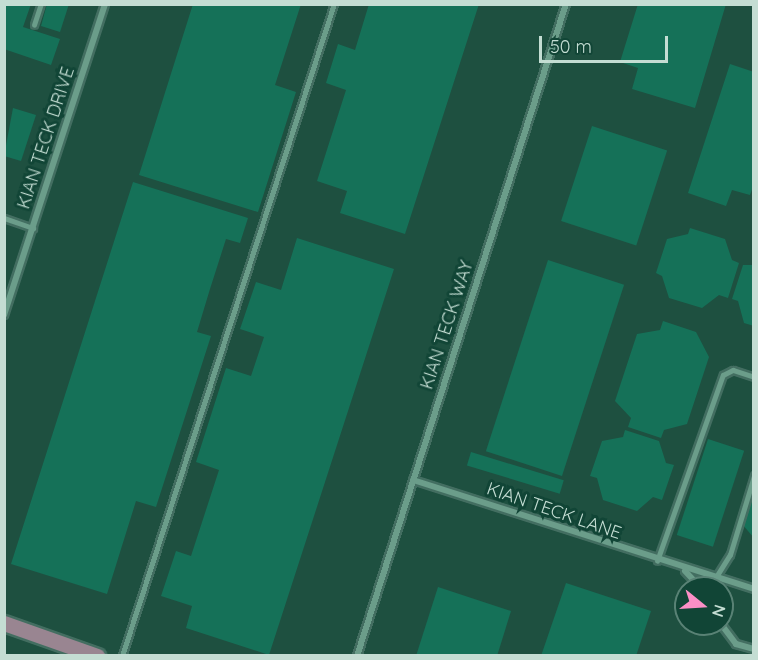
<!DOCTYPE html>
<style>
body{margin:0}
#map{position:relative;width:758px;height:660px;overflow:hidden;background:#1e5040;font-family:Quicksand,sans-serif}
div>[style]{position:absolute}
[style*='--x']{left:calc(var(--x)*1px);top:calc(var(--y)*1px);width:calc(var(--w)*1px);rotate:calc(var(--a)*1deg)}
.building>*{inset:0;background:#157158;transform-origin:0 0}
.roads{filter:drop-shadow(2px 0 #436e61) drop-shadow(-2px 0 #436e61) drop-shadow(0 2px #436e61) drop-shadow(0 -2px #436e61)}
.service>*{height:4.5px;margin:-2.25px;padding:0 2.25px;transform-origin:2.25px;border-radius:2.25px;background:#6b9d8a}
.minor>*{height:6px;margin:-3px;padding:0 3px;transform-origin:3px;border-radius:3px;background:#6b9d8a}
.primary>*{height:15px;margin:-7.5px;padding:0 7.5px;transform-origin:7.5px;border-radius:7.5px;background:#998591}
span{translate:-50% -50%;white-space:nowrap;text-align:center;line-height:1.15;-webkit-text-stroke:6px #114536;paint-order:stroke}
.street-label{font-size:18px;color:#c4ddd3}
.frame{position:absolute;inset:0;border:6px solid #c4ddd3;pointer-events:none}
.north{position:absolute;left:674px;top:576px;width:60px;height:60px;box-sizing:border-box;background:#114536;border:2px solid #598275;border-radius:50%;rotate:108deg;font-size:16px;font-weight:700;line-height:24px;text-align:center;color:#c4ddd3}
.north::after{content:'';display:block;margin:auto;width:21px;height:27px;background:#fb8fc6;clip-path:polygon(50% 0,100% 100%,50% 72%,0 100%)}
.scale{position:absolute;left:539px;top:36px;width:129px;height:27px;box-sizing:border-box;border:3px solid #c4ddd3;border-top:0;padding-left:8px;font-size:18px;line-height:21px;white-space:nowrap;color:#c4ddd3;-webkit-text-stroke:4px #114536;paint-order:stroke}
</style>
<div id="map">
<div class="building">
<div style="clip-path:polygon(4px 4px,31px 4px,23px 27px,60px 39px,51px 65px,4px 49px)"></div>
<div style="clip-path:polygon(47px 4px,69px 4px,60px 32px,41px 26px)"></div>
<div style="clip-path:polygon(193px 4px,301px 4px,275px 85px,296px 92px,258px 212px,139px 175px)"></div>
<div style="clip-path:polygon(369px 4px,479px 4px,405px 234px,340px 213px,347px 191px,317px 181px,346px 90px,326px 83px,338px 44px,355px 50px)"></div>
<div style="clip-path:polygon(638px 4px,726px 4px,695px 108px,632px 89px,638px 68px,620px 62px)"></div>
<div style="clip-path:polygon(730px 64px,754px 72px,754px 184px,750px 195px,732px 190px,726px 206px,688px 193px)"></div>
<div style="clip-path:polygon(13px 108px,36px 115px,21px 161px,4px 156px)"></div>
<div style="left:592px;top:126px;width:79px;height:100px;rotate:18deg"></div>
<div style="clip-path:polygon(133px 182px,248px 218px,240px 243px,226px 239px,210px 289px,197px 332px,211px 336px,156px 507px,136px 501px,107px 594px,11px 564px)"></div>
<div style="clip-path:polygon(690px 228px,725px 239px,732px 260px,739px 263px,728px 298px,719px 295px,702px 308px,669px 298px,662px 276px,656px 273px,667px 239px,688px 234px)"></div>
<div style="clip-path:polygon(297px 238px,394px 269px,269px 655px,186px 628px,192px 606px,161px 596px,176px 551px,191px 556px,219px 470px,196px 462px,226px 368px,251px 376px,264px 337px,240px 329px,256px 282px,281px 290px)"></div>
<div style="left:548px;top:260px;width:80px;height:201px;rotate:18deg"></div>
<div style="clip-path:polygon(743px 265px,754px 265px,754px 326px,744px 323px,738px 301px,732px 299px)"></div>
<div style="clip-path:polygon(663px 321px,696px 332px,709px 357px,687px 424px,664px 430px,661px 438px,628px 427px,631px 418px,615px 401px,637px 334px,660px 330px)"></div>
<div style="clip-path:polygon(625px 430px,659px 441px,666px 463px,674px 465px,662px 500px,653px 497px,637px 511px,603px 500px,597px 478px,590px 476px,602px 441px,623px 437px)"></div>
<div style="left:708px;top:439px;width:38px;height:101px;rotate:18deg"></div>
<div style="left:471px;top:452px;width:97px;height:14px;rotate:17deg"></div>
<div style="clip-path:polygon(753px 491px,754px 491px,754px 538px,742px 524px)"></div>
<div style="clip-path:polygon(566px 583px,651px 611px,636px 656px,541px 656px)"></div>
<div style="clip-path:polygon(438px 587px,511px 611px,497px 656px,416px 656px)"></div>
</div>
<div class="roads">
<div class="service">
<div style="--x:34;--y:25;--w:22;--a:-72"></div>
<div style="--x:4;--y:218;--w:31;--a:19"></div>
<div style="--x:657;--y:561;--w:197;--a:-70.5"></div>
<div style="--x:723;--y:375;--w:11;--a:-27"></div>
<div style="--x:733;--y:370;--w:22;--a:18"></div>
<div style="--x:716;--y:577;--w:26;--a:-58"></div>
<div style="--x:730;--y:555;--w:83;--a:-73.1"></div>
<div style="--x:122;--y:656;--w:686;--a:-71.99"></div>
</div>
<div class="minor">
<div style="--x:4;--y:315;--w:327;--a:-72"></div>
<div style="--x:413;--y:480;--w:358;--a:17.7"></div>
<div style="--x:685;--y:571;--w:23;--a:47"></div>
<div style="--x:721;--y:624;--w:25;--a:53"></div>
<div style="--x:736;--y:644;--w:19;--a:16"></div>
<div style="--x:357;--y:656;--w:685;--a:-72.23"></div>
</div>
<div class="primary">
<div style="--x:4;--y:623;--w:99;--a:19.5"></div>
</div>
</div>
<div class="street-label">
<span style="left:46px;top:138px;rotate:-72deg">KIAN TECK DRIVE</span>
<span style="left:447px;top:325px;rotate:-72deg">KIAN TECK WAY</span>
<span style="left:554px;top:511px;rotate:19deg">KIAN TECK LANE</span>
</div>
<div class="frame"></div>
<div class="north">N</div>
<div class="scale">50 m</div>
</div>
